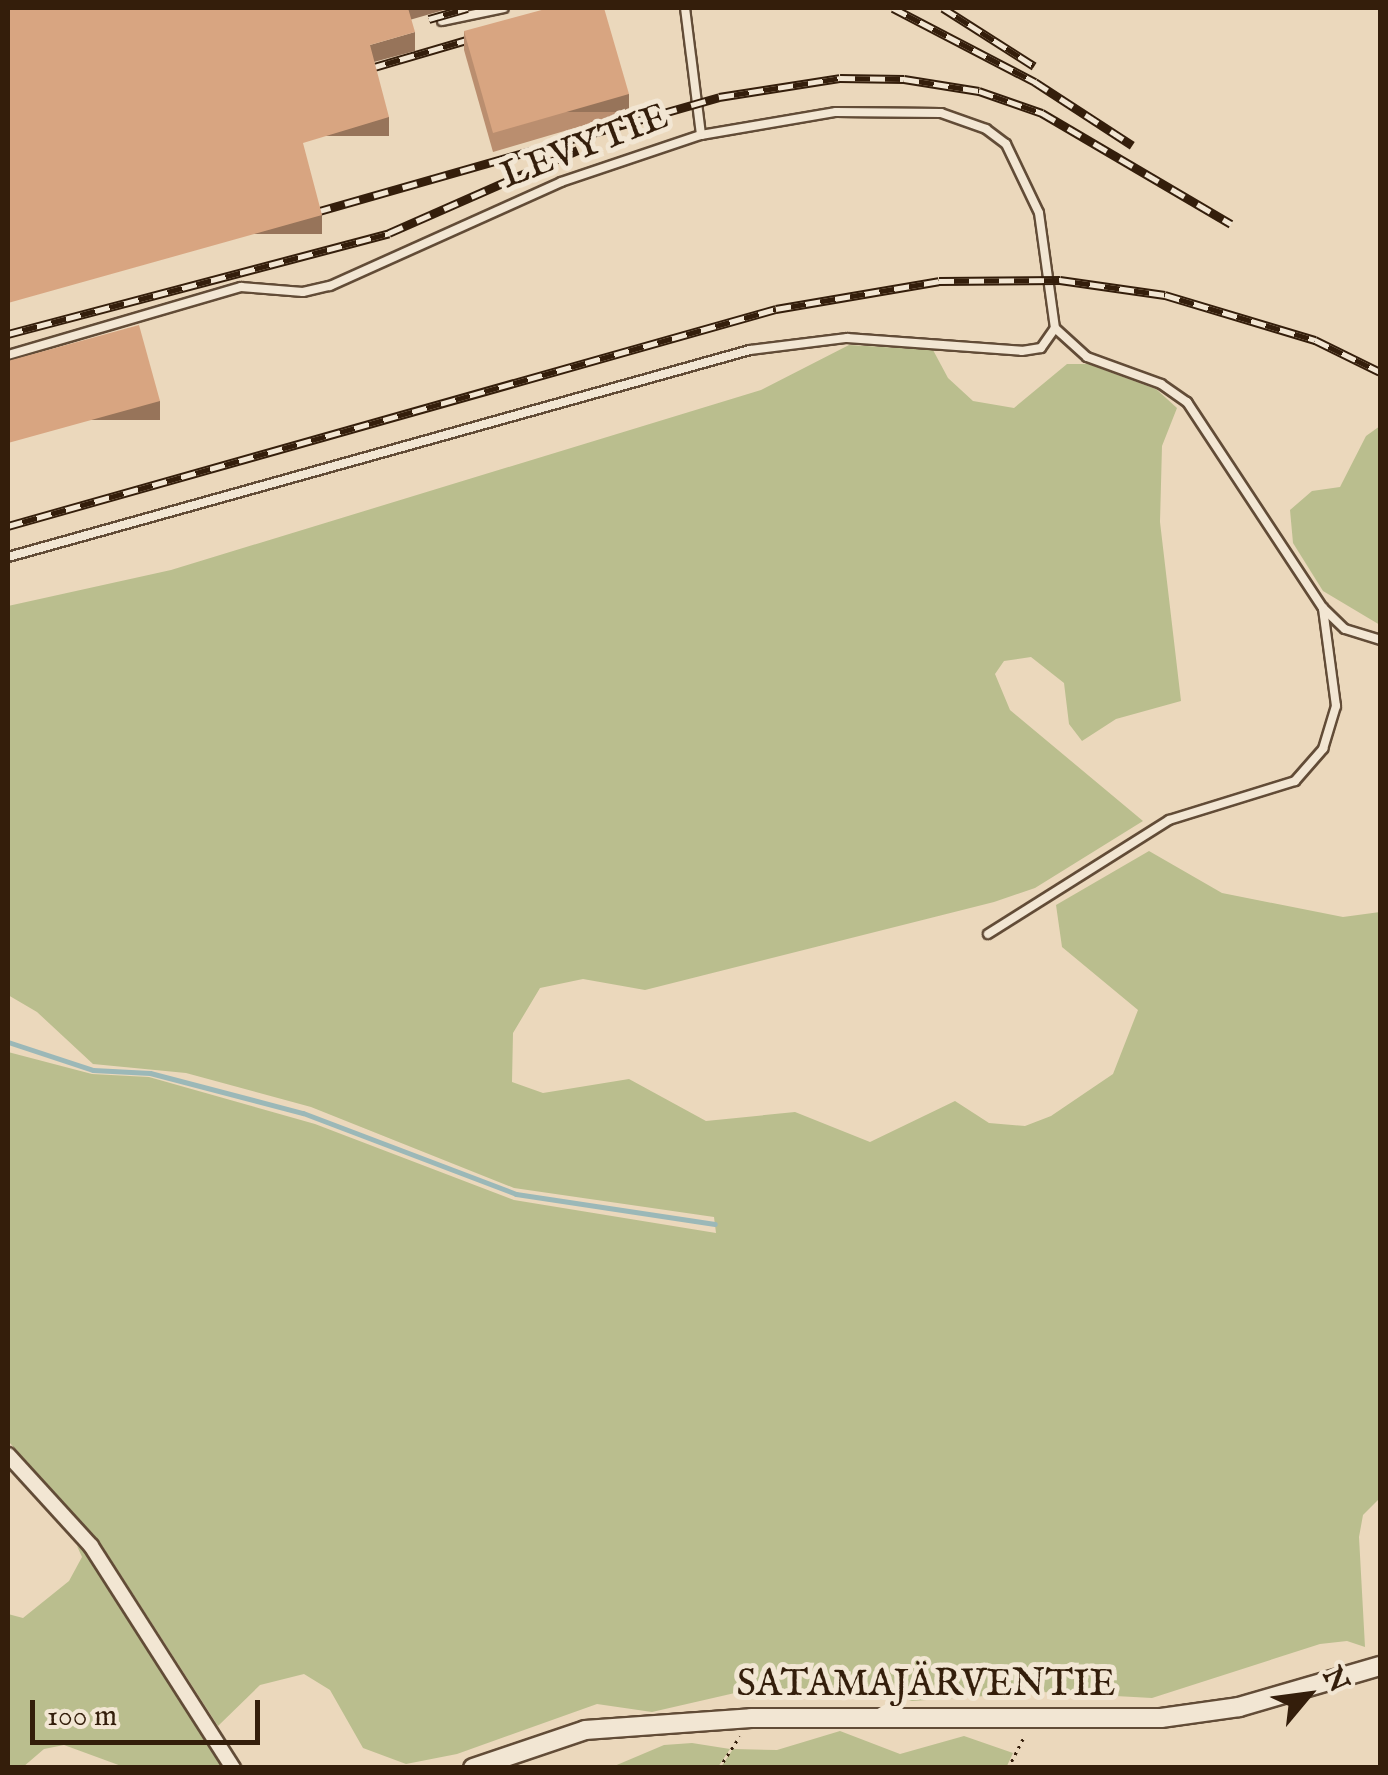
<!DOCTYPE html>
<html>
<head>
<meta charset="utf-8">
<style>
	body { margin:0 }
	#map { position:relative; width:1388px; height:1775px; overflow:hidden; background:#ebd8bc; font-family:"IM FELL English",serif }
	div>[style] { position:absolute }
	.green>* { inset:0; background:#babe8e }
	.stream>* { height:5px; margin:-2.5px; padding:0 2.5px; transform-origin:2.5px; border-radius:2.5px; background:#9bb8b8 }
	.path>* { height:2.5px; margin-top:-1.25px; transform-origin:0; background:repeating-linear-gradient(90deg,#341e0b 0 2.5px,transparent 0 7.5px) }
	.roads { filter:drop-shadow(2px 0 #624c37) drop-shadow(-2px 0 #624c37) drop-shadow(0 2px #624c37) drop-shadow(0 -2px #624c37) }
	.service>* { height:8px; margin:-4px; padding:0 4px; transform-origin:4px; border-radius:4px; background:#f2e6d3 }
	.minor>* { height:14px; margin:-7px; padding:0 7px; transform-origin:7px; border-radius:7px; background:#f2e6d3 }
	.tertiary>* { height:18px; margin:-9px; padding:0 9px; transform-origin:9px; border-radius:9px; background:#f2e6d3 }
	.rail>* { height:9px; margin-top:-4.5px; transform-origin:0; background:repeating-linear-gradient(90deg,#f2e6d3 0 15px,#341e0b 0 30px); box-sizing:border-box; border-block:2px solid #341e0b }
	.wall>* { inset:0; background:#ba8e6f }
	.shaded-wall>* { inset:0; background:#97745a; transform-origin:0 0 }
	.building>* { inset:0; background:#d8a581 }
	span { translate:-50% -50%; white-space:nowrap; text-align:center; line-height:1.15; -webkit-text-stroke:10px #f2e6d3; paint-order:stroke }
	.street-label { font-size:38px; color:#341e0b }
	.frame { position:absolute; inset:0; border:10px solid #341e0b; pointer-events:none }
	.north { position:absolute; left:1258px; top:1645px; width:100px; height:100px; -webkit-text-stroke:8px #f2e6d3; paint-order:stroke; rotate:61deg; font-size:28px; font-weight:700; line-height:40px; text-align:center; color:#341e0b }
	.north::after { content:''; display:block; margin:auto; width:35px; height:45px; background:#341e0b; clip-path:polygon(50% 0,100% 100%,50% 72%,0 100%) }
	.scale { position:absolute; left:30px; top:1700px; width:230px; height:45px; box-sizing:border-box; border:5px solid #341e0b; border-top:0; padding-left:12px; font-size:30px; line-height:35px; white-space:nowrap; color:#341e0b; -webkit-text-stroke:8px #f2e6d3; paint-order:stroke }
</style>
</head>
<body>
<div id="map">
	<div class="green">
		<div style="clip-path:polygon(849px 345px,933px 350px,948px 378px,973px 401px,1014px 408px,1067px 364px,1088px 364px,1156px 389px,1177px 408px,1162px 446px,1160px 522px,1181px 701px,1116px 719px,1082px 741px,1069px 724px,1064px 683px,1031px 657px,1004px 661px,995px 674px,1010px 710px,1143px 821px,1035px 888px,994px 902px,645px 990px,583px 979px,540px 988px,513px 1033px,512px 1082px,543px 1093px,629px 1079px,706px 1121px,795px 1112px,870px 1142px,955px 1101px,989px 1123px,1025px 1126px,1051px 1116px,1113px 1074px,1138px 1010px,1062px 947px,1056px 905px,1149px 851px,1222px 893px,1343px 917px,1380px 912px,1380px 1498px,1363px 1515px,1359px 1537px,1365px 1647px,1347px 1641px,1320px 1644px,1152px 1698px,1042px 1692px,912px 1701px,851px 1681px,800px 1700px,761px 1687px,652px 1712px,597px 1704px,457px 1754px,406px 1764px,363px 1748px,330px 1690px,304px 1674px,260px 1685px,218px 1726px,99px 1541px,8px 1441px,8px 1052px,92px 1074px,149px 1077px,315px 1124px,514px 1200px,716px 1233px,714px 1217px,514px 1188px,311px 1107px,186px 1073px,93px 1064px,37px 1012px,8px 995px,8px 606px,171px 570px,761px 390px)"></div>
		<div style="clip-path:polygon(1380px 426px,1380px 625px,1323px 591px,1293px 543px,1290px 510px,1312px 491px,1340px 487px,1366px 436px)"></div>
		<div style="clip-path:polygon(77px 1546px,85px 1552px,223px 1767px,124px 1767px,64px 1745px,44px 1749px,23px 1767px,8px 1767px,8px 1614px,23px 1618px,69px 1581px,82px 1557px)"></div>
		<div style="clip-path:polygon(840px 1731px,900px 1754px,964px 1736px,1013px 1753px,1006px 1768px,721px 1767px,733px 1749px,777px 1750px)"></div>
		<div style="clip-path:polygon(692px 1743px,730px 1749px,718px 1767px,612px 1767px,664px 1745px)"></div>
	</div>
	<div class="stream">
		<div style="left:8px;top:1042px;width:89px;rotate:18.2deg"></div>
		<div style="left:93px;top:1070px;width:57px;rotate:3deg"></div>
		<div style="left:150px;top:1073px;width:158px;rotate:14.7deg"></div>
		<div style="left:303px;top:1113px;width:228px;rotate:20.8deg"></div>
		<div style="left:516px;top:1194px;width:201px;rotate:8.6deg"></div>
	</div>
	<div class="path">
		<div style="left:719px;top:1768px;width:38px;rotate:-57deg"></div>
		<div style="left:1008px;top:1768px;width:36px;rotate:-63deg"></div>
	</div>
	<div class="roads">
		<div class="service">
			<div style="left:685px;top:8px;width:128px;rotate:82.8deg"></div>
			<div style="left:442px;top:21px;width:63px;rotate:-11.8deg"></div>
			<div style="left:1055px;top:328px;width:43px;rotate:42.2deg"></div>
			<div style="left:1087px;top:357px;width:79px;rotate:20deg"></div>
			<div style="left:1161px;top:384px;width:32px;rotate:35deg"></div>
			<div style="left:1187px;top:402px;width:247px;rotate:56.6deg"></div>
			<div style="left:1323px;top:608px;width:30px;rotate:44deg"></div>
			<div style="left:1345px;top:629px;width:37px;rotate:17deg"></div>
			<div style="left:8px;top:355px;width:243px;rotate:-16.3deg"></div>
			<div style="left:241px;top:287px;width:62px;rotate:4.6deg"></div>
			<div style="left:303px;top:292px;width:28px;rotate:-13deg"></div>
			<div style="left:330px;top:286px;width:253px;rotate:-24.2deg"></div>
			<div style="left:561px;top:182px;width:148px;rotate:-18.6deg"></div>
			<div style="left:701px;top:135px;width:137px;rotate:-9.7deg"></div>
			<div style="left:836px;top:112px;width:105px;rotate:0.5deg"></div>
			<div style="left:941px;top:113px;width:48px;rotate:19.6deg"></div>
			<div style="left:986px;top:129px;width:25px;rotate:37deg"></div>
			<div style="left:1006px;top:144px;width:76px;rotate:64.4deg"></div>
			<div style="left:1039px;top:213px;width:116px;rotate:82.1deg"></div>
			<div style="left:8px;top:557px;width:770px;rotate:-15.59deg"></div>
			<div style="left:750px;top:350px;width:98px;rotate:-7.1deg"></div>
			<div style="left:847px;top:338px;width:175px;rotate:4.2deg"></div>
			<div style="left:1022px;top:351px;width:19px;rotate:-9deg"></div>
			<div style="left:1041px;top:348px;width:24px;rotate:-55deg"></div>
			<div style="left:988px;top:934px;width:214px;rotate:-32.2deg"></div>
			<div style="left:1169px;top:820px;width:132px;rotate:-17.2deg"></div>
			<div style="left:1295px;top:781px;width:43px;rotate:-48.8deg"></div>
			<div style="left:1323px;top:749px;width:45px;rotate:-73.2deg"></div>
			<div style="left:1336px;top:706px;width:99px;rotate:-97.6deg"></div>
		</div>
		<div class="minor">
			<div style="left:8px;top:1455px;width:123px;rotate:47.6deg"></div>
			<div style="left:91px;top:1546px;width:264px;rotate:57.4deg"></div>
		</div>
		<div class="tertiary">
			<div style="left:473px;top:1768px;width:118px;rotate:-18.7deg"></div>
			<div style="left:585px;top:1730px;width:166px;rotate:-4.1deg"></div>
			<div style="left:751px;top:1718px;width:410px"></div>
			<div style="left:1161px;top:1718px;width:79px;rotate:-8deg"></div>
			<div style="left:1239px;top:1707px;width:147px;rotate:-16.2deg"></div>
		</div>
	</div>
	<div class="rail">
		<div style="left:893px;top:8px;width:160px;rotate:27.5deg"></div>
		<div style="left:1035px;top:82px;width:116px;rotate:33deg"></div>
		<div style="left:943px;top:8px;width:108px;rotate:32.5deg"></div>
		<div style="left:429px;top:19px;width:40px;rotate:-16deg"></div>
		<div style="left:371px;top:68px;width:125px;rotate:-16.3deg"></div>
		<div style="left:316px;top:212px;width:419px;rotate:-15.9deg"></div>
		<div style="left:719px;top:97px;width:122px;rotate:-8.9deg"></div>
		<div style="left:840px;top:78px;width:64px;rotate:0.9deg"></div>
		<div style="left:904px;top:79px;width:76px;rotate:9.1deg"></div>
		<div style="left:979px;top:91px;width:67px;rotate:19.2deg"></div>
		<div style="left:1042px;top:113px;width:219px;rotate:30.4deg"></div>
		<div style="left:8px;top:334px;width:394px;rotate:-14.8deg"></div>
		<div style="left:389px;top:233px;width:206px;rotate:-23.7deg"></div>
		<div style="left:8px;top:526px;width:798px;rotate:-15.78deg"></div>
		<div style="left:776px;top:309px;width:165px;rotate:-9.7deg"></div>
		<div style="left:939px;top:281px;width:121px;rotate:-0.5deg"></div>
		<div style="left:1060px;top:280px;width:106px;rotate:8.1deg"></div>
		<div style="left:1165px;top:295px;width:157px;rotate:16.7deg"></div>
		<div style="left:1315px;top:340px;width:72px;rotate:26.2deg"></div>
	</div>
	<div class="wall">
		<div style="clip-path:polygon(464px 31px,629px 112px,493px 152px,464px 50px)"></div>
	</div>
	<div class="shaded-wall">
		<div style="clip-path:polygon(406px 8px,451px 8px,406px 21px)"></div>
		<div style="clip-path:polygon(415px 32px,415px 51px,370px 63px,370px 45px)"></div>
		<div style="left:629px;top:94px;width:18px;height:141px;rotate:90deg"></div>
		<div style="left:389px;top:117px;width:19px;height:90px;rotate:90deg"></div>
		<div style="left:322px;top:215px;width:19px;height:326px;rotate:90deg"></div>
		<div style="left:160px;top:401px;width:19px;height:158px;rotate:90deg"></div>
	</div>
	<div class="building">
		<div style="clip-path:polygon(8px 8px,408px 8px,415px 32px,370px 45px,389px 117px,303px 143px,322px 215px,8px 303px)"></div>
		<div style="clip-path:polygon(549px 8px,604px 8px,629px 94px,493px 133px,464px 31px)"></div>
		<div style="clip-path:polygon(139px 325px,160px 401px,8px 443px,8px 361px)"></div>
	</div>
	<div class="street-label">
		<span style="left:585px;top:148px;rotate:-21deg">LEVYTIE</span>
		<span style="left:926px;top:1686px">SATAMAJÄRVENTIE</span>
	</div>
	<div class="frame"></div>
	<div class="north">N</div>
	<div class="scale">100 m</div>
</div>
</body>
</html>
